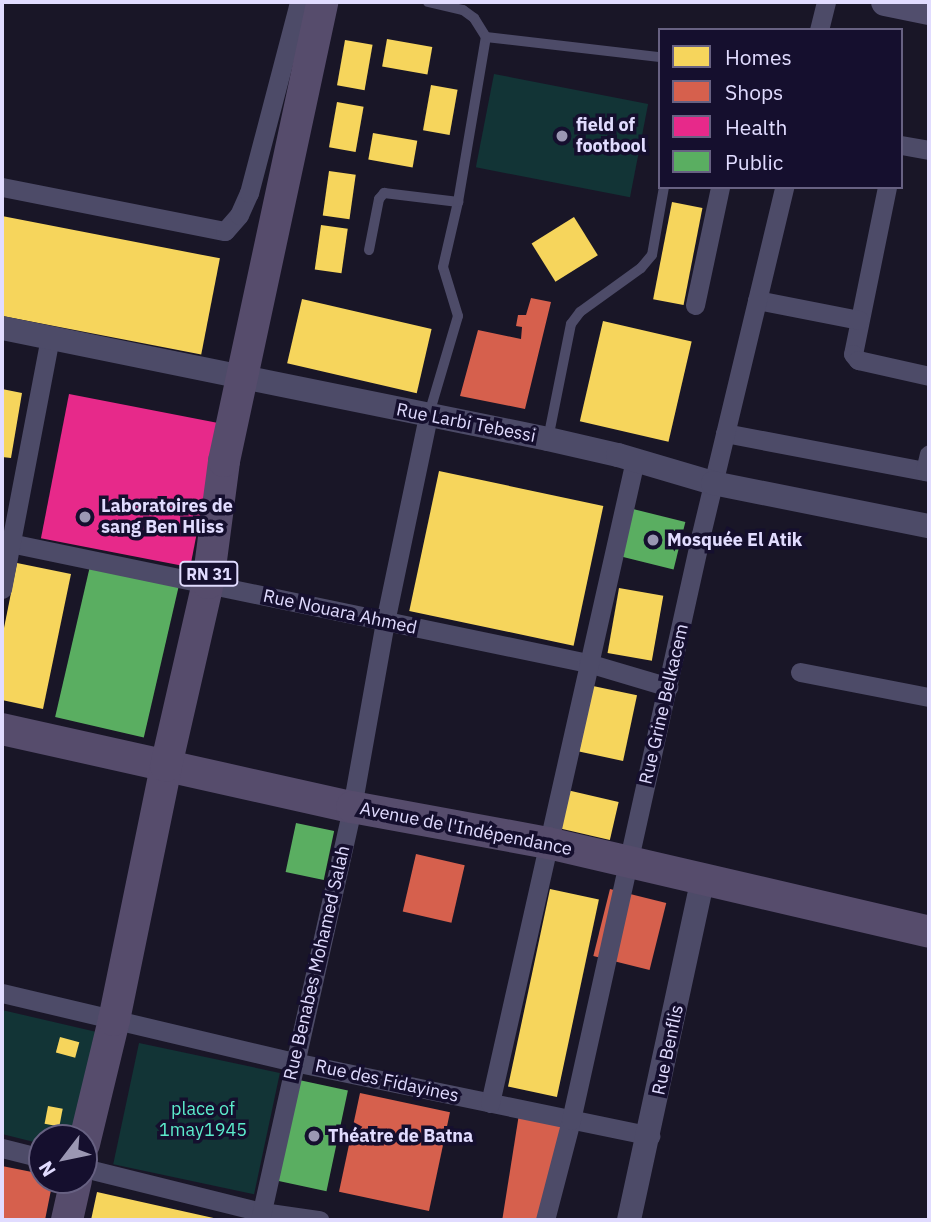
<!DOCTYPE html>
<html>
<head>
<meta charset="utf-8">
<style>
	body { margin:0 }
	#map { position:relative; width:931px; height:1222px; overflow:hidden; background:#191627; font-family:"IBM Plex Sans",sans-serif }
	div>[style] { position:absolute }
	.green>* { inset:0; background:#123436; transform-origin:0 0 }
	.homes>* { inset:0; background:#f6d55c; transform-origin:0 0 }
	.shops>* { inset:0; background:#d6604d; transform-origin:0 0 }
	.health>* { inset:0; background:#e7298a; transform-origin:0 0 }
	.public>* { inset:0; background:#5aae61; transform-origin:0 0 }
	.service>* { height:10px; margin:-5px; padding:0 5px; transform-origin:5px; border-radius:5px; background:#4d4b68 }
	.minor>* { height:19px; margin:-9.5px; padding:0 9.5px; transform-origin:9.5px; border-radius:9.5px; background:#4d4b68 }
	.tertiary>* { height:24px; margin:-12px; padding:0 12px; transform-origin:12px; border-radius:12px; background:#4d4b68 }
	.secondary>* { height:28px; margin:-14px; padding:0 14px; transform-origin:14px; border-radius:14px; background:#514e6d }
	.primary>* { height:32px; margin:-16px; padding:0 16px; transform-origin:16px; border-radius:16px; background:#564c6c }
	.dots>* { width:19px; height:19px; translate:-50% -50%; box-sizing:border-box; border:4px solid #150f2e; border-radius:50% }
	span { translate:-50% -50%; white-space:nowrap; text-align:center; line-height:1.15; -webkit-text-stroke:7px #150f2e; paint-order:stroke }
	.shield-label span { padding:2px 5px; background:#150f2e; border:2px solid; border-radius:5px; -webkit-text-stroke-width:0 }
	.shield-label { font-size:16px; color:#e1dcff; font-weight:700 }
	.poi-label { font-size:18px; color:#e1dcff; font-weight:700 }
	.left { translate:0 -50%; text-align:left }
	.street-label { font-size:18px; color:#e1dcff }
	.park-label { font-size:18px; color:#5ceccc }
	.frame { position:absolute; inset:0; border:4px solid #e1dcff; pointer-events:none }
	.legend { position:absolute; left:658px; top:28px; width:245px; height:161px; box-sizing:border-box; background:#150f2e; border:2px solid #676182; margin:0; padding:9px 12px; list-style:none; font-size:21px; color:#e1dcff }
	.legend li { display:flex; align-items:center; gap:14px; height:35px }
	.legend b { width:35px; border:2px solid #676182 }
	.north { position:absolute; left:28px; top:1124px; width:70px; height:70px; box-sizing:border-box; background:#150f2e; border:2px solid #676182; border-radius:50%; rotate:238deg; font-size:19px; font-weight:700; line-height:28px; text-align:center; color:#e1dcff }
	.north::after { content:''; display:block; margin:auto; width:24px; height:32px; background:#9b97b3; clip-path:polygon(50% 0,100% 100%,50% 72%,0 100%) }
</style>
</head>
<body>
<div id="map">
	<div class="green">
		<div style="left:494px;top:74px;width:157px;height:95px;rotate:11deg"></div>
		<div style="clip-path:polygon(2px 1010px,101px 1033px,77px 1138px,42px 1138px,42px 1144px,2px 1134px)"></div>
		<div style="left:139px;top:1043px;width:144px;height:124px;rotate:12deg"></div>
	</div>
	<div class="homes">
		<div style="left:387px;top:39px;width:46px;height:28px;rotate:10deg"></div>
		<div style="left:345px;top:40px;width:28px;height:46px;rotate:10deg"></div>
		<div style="left:431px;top:85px;width:27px;height:46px;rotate:10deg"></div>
		<div style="left:337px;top:102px;width:27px;height:46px;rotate:10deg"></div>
		<div style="left:373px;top:133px;width:45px;height:27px;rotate:10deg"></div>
		<div style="left:329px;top:171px;width:27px;height:45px;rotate:8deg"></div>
		<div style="left:672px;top:202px;width:31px;height:99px;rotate:11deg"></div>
		<div style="left:2px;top:216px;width:222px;height:98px;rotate:11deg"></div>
		<div style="left:574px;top:217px;width:45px;height:50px;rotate:58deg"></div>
		<div style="left:321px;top:225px;width:27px;height:45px;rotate:8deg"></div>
		<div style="left:302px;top:299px;width:133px;height:66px;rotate:13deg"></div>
		<div style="left:603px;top:321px;width:91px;height:103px;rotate:13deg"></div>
		<div style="clip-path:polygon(2px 389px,22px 393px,11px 458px,2px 457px)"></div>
		<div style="left:439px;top:471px;width:168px;height:143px;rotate:12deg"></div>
		<div style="clip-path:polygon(17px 563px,71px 574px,43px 709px,2px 700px,2px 638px)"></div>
		<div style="left:619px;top:588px;width:45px;height:66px;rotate:10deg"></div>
		<div style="left:593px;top:686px;width:45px;height:67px;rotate:12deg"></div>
		<div style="left:567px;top:790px;width:53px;height:39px;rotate:13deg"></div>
		<div style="left:550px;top:889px;width:50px;height:202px;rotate:12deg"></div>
		<div style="left:60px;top:1037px;width:20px;height:16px;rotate:15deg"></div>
		<div style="left:48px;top:1106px;width:15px;height:18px;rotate:11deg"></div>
		<div style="clip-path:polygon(97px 1192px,218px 1219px,218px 1220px,91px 1220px)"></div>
	</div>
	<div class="shops">
		<div style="clip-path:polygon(531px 298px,551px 302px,525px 409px,460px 396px,478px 330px,521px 339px,522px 327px,516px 326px,518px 315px,526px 315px)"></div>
		<div style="left:416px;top:854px;width:50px;height:59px;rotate:13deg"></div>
		<div style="left:610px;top:889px;width:58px;height:69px;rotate:14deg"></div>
		<div style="left:360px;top:1093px;width:92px;height:101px;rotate:12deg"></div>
		<div style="left:519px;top:1114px;width:43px;height:108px;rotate:9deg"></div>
		<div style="clip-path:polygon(2px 1166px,42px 1174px,42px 1180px,53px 1180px,45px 1220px,2px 1220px)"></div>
	</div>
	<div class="health">
		<div style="left:69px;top:394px;width:152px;height:147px;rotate:11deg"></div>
	</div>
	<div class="public">
		<div style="left:633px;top:509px;width:54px;height:49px;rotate:14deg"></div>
		<div style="left:90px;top:566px;width:91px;height:155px;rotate:13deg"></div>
		<div style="left:296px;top:823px;width:39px;height:50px;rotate:12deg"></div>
		<div style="left:299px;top:1080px;width:50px;height:103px;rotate:12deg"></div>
	</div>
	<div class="service">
		<div style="left:428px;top:2px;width:36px;rotate:13deg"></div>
		<div style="left:463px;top:10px;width:14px;rotate:36deg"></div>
		<div style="left:474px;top:18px;width:22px;rotate:58deg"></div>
		<div style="left:369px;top:250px;width:52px;rotate:-78.9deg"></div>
		<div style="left:379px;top:199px;width:8px;rotate:-50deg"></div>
		<div style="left:384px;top:193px;width:75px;rotate:6.9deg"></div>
		<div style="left:429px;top:414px;width:102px;rotate:-73.5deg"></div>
		<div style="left:458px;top:316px;width:51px;rotate:-107deg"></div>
		<div style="left:443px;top:267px;width:67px;rotate:-77deg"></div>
		<div style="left:458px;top:202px;width:167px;rotate:-80.4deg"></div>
		<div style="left:486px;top:37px;width:175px;rotate:6.6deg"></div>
		<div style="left:548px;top:439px;width:117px;rotate:-78.7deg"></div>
		<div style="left:571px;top:324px;width:15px;rotate:-53deg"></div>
		<div style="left:580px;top:312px;width:75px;rotate:-35.8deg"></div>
		<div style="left:641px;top:268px;width:17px;rotate:-50deg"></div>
		<div style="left:652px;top:255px;width:69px;rotate:-80deg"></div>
	</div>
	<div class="minor">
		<div style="left:819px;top:30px;width:29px;rotate:-76deg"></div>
		<div style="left:901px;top:145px;width:28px;rotate:10deg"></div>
		<div style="left:2px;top:187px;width:227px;rotate:11.2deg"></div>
		<div style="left:225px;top:231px;width:21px;rotate:-49deg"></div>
		<div style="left:239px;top:215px;width:24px;rotate:-66deg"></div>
		<div style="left:249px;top:193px;width:197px;rotate:-75.3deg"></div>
		<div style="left:887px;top:187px;width:170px;rotate:101.5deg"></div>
		<div style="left:853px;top:354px;width:8px;rotate:50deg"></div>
		<div style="left:858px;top:360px;width:73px;rotate:12.7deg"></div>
		<div style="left:757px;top:300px;width:104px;rotate:11.1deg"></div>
		<div style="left:695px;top:305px;width:121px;rotate:-78deg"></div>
		<div style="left:725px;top:433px;width:208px;rotate:10.8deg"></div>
		<div style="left:925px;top:471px;width:17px;rotate:-77deg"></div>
		<div style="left:10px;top:543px;width:590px;rotate:11.73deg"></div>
		<div style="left:588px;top:663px;width:84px;rotate:16.5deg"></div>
		<div style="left:2px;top:589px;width:256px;rotate:-79.2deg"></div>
		<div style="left:800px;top:672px;width:131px;rotate:11deg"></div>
		<div style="left:2px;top:993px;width:300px;rotate:13.3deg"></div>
		<div style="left:294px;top:1062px;width:364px;rotate:11.7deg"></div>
		<div style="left:490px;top:1103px;width:659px;rotate:-77.29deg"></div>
		<div style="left:2px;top:1148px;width:41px;rotate:14deg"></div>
		<div style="left:84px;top:1168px;width:183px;rotate:13.9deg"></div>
		<div style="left:262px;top:1212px;width:58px;rotate:8deg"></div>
		<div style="left:260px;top:1220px;width:423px;rotate:-77.4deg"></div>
		<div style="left:352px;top:807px;width:188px;rotate:-79.9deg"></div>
		<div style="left:385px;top:622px;width:209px;rotate:-78.2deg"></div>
		<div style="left:545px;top:1220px;width:103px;rotate:-75.4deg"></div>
		<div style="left:571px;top:1120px;width:600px;rotate:-77.49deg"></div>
		<div style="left:701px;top:534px;width:357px;rotate:-76.5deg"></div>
	</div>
	<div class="tertiary">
		<div style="left:2px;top:328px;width:557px;rotate:11.49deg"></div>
		<div style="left:548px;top:439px;width:72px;rotate:12.9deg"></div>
		<div style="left:618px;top:455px;width:99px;rotate:16.4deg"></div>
		<div style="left:713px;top:483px;width:220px;rotate:11.3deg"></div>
		<div style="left:629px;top:1220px;width:349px;rotate:-77.8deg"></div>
	</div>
	<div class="secondary">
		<div style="left:885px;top:2px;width:45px;rotate:11.6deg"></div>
	</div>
	<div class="primary">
		<div style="left:2px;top:729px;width:359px;rotate:12.6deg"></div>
		<div style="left:352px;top:807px;width:199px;rotate:10.4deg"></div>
		<div style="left:548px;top:843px;width:391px;rotate:13.1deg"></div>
		<div style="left:84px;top:1144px;width:128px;rotate:-76.4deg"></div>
		<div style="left:114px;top:1020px;width:259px;rotate:-78.4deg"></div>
		<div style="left:166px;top:766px;width:188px;rotate:-77.1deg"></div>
		<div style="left:208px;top:583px;width:123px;rotate:-82.5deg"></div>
		<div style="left:224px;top:461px;width:469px;rotate:-77.9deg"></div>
		<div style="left:67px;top:1220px;width:41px;rotate:-77.3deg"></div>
	</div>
	<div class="dots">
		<div style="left:562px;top:136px;background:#9b97b3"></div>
		<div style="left:85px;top:517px;background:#9b97b3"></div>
		<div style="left:653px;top:540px;background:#9b97b3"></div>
		<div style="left:314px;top:1136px;background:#9b97b3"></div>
	</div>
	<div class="shield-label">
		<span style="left:209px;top:574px">RN 31</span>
	</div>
	<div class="poi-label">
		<span class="left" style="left:576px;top:136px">field of<br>footbool</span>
		<span class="left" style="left:101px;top:517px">Laboratoires de<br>sang Ben Hliss</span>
		<span class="left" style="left:667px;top:540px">Mosquée El Atik</span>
		<span class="left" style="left:328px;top:1136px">Théatre de Batna</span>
	</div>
	<div class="street-label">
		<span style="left:466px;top:423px;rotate:11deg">Rue Larbi Tebessi</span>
		<span style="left:340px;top:612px;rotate:12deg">Rue Nouara Ahmed</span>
		<span style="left:664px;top:704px;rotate:-77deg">Rue Grine Belkacem</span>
		<span style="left:466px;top:829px;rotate:11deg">Avenue de l'Indépendance</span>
		<span style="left:317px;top:963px;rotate:-77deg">Rue Benabes Mohamed Salah</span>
		<span style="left:668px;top:1050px;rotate:-78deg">Rue Benflis</span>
		<span style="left:387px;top:1081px;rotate:12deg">Rue des Fidayines</span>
	</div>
	<div class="park-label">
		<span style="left:203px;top:1120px">place of<br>1may1945</span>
	</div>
	<div class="frame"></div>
	<ul class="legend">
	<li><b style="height:19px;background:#f6d55c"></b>Homes</li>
	<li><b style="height:19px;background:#d6604d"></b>Shops</li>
	<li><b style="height:19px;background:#e7298a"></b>Health</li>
	<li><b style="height:19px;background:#5aae61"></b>Public</li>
	</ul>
	<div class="north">N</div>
</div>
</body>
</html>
